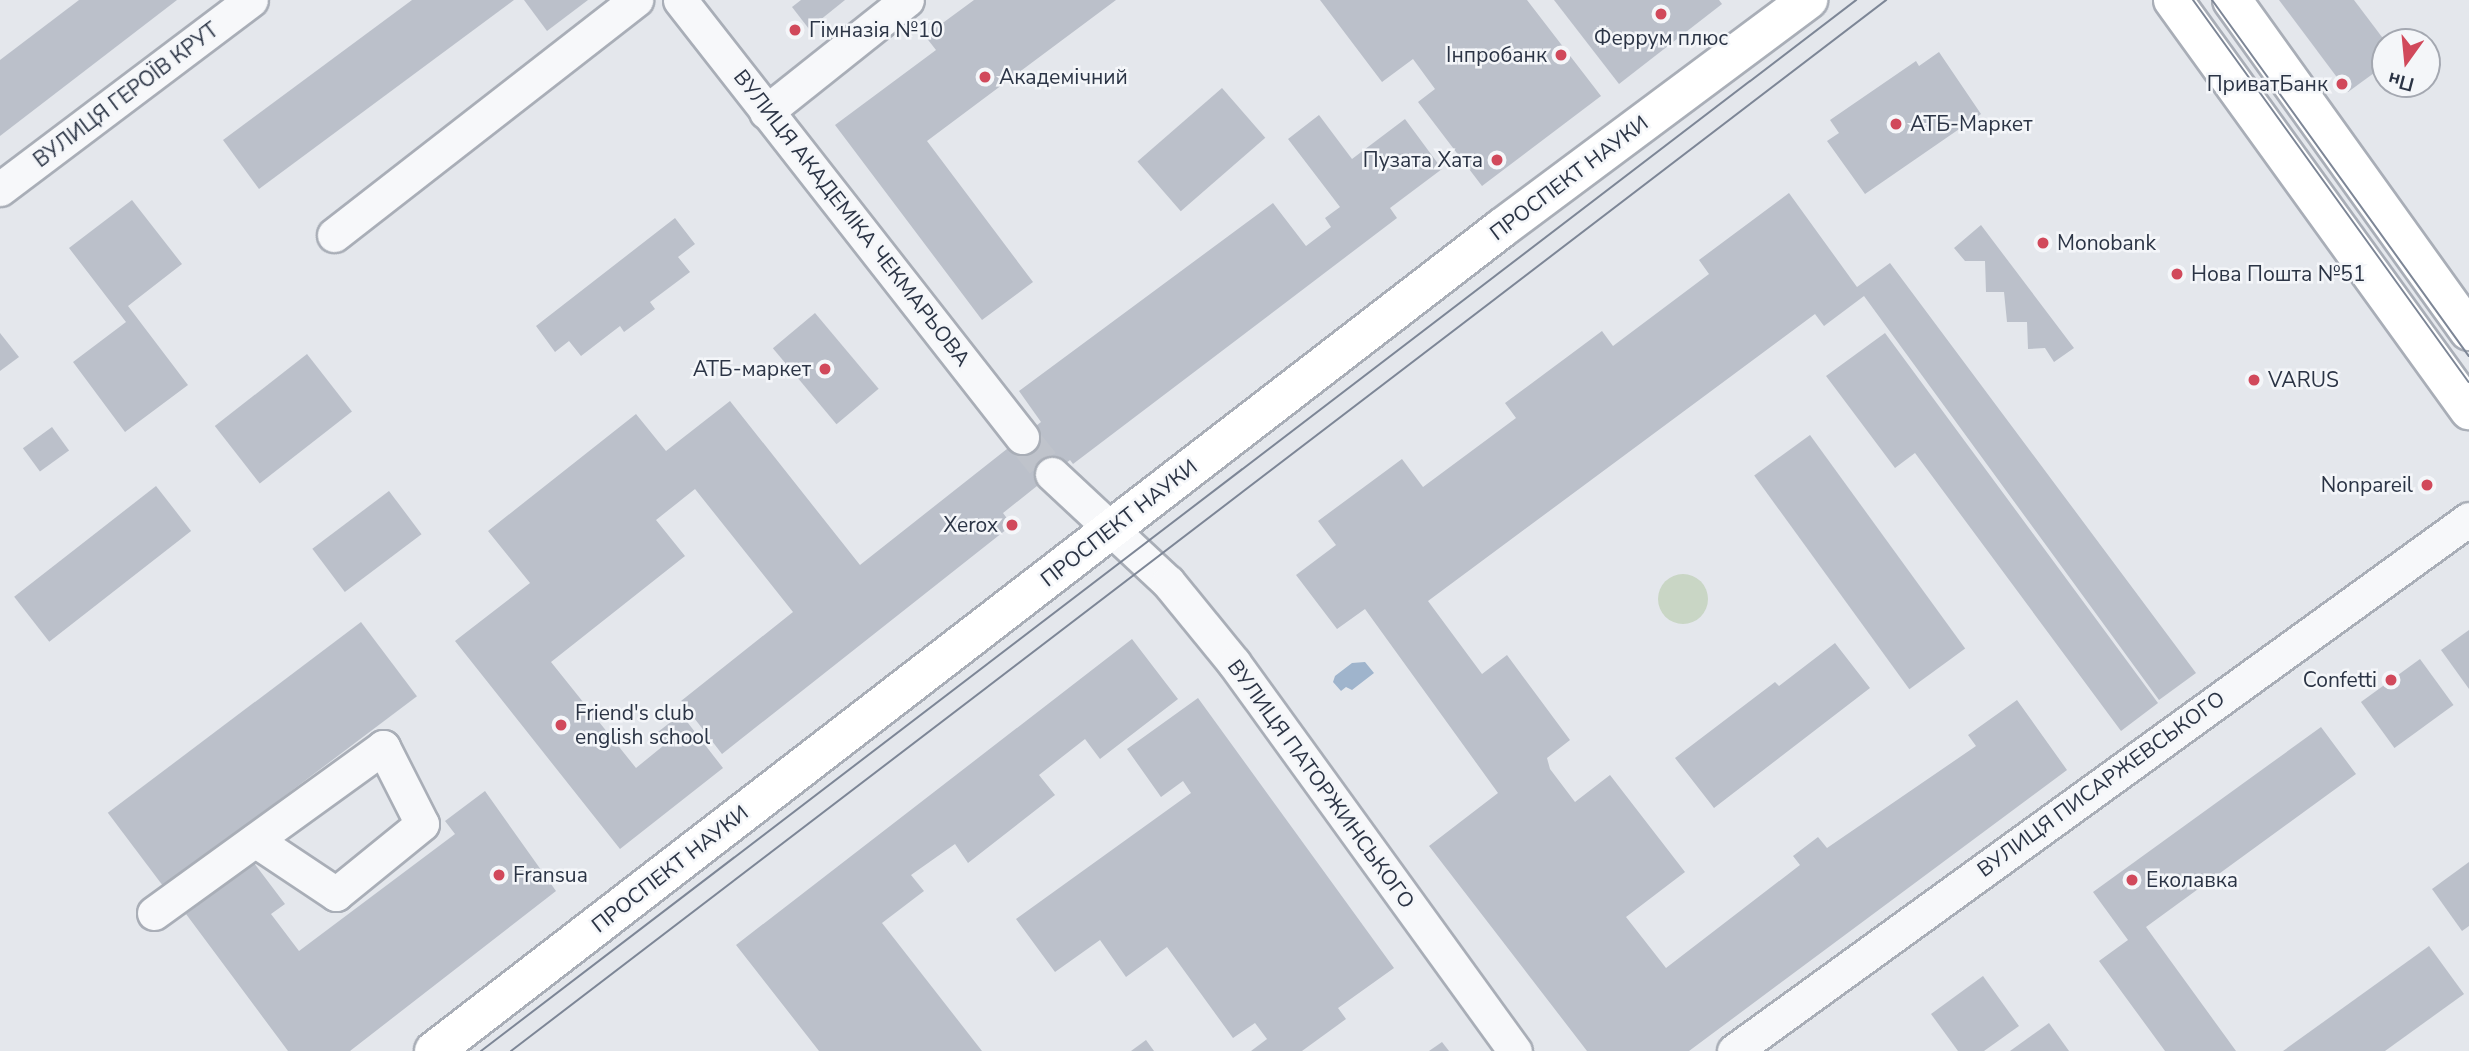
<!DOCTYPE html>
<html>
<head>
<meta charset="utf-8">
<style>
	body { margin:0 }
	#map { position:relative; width:2469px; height:1051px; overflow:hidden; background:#e4e7ec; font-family:"Nunito Sans",sans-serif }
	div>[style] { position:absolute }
	.green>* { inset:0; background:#c9d6c5 }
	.round { border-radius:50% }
	.water>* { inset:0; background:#9fb4cc }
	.building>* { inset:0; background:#bbc0ca; transform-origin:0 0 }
	.minor-tunnel>* { height:33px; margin-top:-16.5px; transform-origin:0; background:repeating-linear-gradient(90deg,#bfc3cb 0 33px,transparent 0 50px) }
	.roads { filter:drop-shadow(2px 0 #a9aeb7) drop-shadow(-2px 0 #a9aeb7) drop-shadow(0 2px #a9aeb7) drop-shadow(0 -2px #a9aeb7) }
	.minor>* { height:33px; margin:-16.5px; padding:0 16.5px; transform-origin:16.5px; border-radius:16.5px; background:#f7f8fa }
	.major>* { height:38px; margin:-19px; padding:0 19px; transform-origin:19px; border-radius:19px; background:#fff }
	.tram>* { height:2px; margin:-1px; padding:0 1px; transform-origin:1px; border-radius:1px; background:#7d8696 }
	.dots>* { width:19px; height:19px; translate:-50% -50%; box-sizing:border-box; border:4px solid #f4f6f9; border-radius:50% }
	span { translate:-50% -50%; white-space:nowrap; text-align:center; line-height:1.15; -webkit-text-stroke:5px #f4f6f9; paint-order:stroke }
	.poi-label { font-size:21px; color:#2b3445 }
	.left { translate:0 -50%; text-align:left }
	.right { translate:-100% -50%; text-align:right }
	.street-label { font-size:21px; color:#2b3445 }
	.north { position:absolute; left:2371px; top:28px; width:70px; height:70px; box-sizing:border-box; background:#f4f6f9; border:2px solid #a4a8b1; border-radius:50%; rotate:195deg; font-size:19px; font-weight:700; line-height:28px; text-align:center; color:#2b3445 }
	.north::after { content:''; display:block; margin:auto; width:24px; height:32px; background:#d1495b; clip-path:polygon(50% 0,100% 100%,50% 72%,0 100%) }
</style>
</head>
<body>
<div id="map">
	<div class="green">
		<div class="round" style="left:1658px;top:574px;width:50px;height:50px"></div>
	</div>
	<div class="water">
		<div style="clip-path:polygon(1365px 662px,1374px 673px,1352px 690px,1346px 687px,1341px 691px,1333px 682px,1335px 676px,1352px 663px)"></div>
	</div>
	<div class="building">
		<div style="clip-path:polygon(79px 0,177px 0,0 136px,0 60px)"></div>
		<div style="clip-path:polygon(412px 0,514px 0,259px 189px,223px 140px)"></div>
		<div style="clip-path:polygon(524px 0,588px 0,547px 31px)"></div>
		<div style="clip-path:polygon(801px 0,845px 0,809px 29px,792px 7px)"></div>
		<div style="clip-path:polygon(974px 0,1116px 0,927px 141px,1033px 282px,982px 320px,835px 125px,936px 50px,925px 36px)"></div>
		<div style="clip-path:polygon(1320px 0,1527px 0,1601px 96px,1482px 186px,1418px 102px,1435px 89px,1413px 59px,1382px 82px)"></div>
		<div style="clip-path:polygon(1554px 0,1719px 0,1722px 4px,1619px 84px)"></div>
		<div style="clip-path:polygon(2279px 0,2354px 0,2385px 41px,2385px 65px,2348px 92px)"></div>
		<div style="clip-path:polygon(1939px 52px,1981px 114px,1865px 194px,1827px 141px,1839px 133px,1830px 120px,1916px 61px,1919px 66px)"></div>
		<div style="left:1222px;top:88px;width:66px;height:112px;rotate:49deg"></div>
		<div style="clip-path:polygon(1319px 115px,1352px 159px,1405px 119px,1442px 169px,1390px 208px,1397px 218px,1073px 464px,1070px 460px,1052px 474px,1003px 513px,1012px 525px,722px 754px,681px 701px,793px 612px,695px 489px,656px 520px,685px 556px,551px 662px,636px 768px,663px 746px,654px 735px,681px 714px,723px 768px,620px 849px,455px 641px,530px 583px,488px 531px,636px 414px,666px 451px,730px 401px,860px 565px,1041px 422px,1019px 391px,1273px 203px,1306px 246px,1331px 227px,1325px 218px,1340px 207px,1288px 139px)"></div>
		<div style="clip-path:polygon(1789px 193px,1857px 287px,1890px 263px,2196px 673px,2159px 700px,1864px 296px,1824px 326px,1815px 314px,1428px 601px,1482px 674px,1507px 655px,1570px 740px,1547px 758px,1550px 769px,1575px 802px,1610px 775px,1685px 872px,1626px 917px,1666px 968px,1800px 865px,1793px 856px,1818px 837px,1827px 848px,1976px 746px,1968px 735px,2017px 700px,2067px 770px,1689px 1051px,1587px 1051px,1429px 846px,1498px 793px,1365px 609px,1337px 629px,1296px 575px,1336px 545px,1318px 521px,1402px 459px,1423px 487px,1516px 418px,1505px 403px,1602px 331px,1613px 346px,1709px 274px,1699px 260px)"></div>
		<div style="clip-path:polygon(132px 200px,182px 264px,128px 306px,188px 385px,125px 432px,73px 362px,126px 322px,69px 248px)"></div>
		<div style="clip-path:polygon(675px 218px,695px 244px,678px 257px,690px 272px,650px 302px,655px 309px,624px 332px,620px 326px,581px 356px,569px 341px,555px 352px,536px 326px)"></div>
		<div style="clip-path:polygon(1981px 225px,2074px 348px,2054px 362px,2045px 348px,2028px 349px,2027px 322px,2007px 322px,2004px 292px,1986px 292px,1985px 261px,1965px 261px,1954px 248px)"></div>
		<div style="left:815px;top:313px;width:99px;height:55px;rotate:50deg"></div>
		<div style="clip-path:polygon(0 333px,19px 357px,0 371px)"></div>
		<div style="clip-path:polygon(1885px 333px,2158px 703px,2121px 731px,1915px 453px,1895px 468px,1826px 376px)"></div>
		<div style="left:307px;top:354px;width:73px;height:117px;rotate:52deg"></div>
		<div style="left:52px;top:427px;width:29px;height:36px;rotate:54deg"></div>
		<div style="left:1810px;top:435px;width:264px;height:69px;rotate:54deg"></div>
		<div style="left:156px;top:486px;width:57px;height:180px;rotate:52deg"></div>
		<div style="left:389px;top:491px;width:54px;height:96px;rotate:53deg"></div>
		<div style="left:361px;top:622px;width:93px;height:317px;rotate:53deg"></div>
		<div style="clip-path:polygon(2469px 630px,2469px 689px,2441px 650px)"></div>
		<div style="clip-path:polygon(1132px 639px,1178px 699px,1100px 759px,1085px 739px,1039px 775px,1055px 795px,968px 863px,955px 844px,911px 875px,924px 891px,882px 923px,982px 1051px,819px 1051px,736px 945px)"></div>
		<div style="clip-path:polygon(1835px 643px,1870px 688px,1714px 808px,1675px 758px,1775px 682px,1779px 686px)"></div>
		<div style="left:2420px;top:659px;width:57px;height:73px;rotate:54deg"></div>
		<div style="clip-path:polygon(1198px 698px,1394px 968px,1338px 1008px,1346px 1019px,1302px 1051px,1251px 1051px,1267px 1039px,1255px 1023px,1233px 1038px,1167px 947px,1126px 977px,1100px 940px,1055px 972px,1016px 919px,1191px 793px,1183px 781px,1161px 797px,1127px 749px)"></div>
		<div style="clip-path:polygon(2321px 727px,2356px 774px,2146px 927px,2236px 1051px,2165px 1051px,2099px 961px,2128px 940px,2093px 892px)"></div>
		<div style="clip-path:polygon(485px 791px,556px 891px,350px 1051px,288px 1051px,186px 914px,254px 863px,285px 904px,271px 914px,299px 951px,455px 834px,445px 821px)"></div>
		<div style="clip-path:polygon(2469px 862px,2469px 926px,2462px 931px,2432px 889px)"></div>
		<div style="clip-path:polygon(2429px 946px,2464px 994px,2385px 1051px,2283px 1051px)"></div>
		<div style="clip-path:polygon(1983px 976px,2019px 1026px,1984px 1051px,1958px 1051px,1931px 1014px)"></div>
		<div style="clip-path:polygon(2049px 1023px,2069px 1051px,2010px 1051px)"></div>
		<div style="clip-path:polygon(1146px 1040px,1154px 1051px,1131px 1051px)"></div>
		<div style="clip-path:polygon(1442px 1042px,1449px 1051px,1429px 1051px)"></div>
	</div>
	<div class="minor-tunnel">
		<div style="left:1022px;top:437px;width:48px;rotate:51deg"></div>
	</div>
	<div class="roads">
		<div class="minor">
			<div style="left:680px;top:0;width:555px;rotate:51.95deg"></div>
			<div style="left:766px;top:112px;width:180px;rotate:-38.5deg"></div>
			<div style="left:0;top:189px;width:314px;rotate:-37deg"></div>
			<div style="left:334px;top:235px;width:383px;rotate:-37.9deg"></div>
			<div style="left:1052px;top:474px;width:158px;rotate:43deg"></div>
			<div style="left:1168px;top:582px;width:104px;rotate:50.8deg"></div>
			<div style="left:1234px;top:663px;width:479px;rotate:54.1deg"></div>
			<div style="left:154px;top:913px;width:283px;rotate:-35.9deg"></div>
			<div style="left:383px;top:747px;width:86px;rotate:63.1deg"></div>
			<div style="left:422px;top:824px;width:111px;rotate:140.9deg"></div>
			<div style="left:336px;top:894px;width:97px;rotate:-146.3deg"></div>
			<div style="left:1734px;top:1051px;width:907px;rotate:-35.9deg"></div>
		</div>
		<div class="major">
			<div style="left:2173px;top:0;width:506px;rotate:54.17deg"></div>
			<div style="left:2232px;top:0;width:407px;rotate:54.4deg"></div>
			<div style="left:434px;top:1051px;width:1348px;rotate:-37.62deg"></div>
			<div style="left:1502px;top:228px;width:382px;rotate:-36.7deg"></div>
		</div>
	</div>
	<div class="tram">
		<div style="left:2193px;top:0;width:471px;rotate:54.2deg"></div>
		<div style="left:2212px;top:0;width:439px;rotate:54.2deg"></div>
		<div style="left:481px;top:1051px;width:1731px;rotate:-37.39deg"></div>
		<div style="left:511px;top:1051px;width:1731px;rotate:-37.39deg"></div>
	</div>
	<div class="dots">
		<div style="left:1661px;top:14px;background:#d1495b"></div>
		<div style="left:795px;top:30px;background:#d1495b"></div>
		<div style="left:1561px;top:55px;background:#d1495b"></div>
		<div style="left:985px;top:77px;background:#d1495b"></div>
		<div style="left:2342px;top:84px;background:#d1495b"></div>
		<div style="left:1896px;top:124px;background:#d1495b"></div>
		<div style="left:1497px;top:160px;background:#d1495b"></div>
		<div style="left:2043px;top:243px;background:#d1495b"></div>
		<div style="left:2177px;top:274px;background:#d1495b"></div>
		<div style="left:825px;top:369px;background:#d1495b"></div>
		<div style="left:2254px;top:380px;background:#d1495b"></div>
		<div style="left:2427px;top:485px;background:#d1495b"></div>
		<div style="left:1012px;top:525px;background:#d1495b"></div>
		<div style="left:2391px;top:680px;background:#d1495b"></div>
		<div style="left:561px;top:725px;background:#d1495b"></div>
		<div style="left:499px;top:875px;background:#d1495b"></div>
		<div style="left:2132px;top:880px;background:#d1495b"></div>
	</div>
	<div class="poi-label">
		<span class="left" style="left:809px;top:30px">Гімназія №10</span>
		<span style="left:1661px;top:38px">Феррум плюс</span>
		<span class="right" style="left:1547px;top:55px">Інпробанк</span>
		<span class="left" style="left:999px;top:77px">Академічний</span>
		<span class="right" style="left:2328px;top:84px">ПриватБанк</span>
		<span class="left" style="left:1910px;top:124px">АТБ-Маркет</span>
		<span class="right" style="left:1483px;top:160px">Пузата Хата</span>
		<span class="left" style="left:2057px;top:243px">Monobank</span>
		<span class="left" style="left:2191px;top:274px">Нова Пошта №51</span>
		<span class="right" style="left:811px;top:369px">АТБ-маркет</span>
		<span class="left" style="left:2268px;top:380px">VARUS</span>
		<span class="right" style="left:2413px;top:485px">Nonpareil</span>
		<span class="right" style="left:998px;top:525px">Xerox</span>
		<span class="right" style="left:2377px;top:680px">Confetti</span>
		<span class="left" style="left:575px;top:725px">Friend's club<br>english school</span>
		<span class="left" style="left:513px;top:875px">Fransua</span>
		<span class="left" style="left:2146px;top:880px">Еколавка</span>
	</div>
	<div class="street-label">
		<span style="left:126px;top:95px;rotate:-37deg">ВУЛИЦЯ ГЕРОЇВ КРУТ</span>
		<span style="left:1569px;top:178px;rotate:-37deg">ПРОСПЕКТ НАУКИ</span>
		<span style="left:852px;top:218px;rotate:52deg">ВУЛИЦЯ АКАДЕМІКА ЧЕКМАРЬОВА</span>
		<span style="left:1119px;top:523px;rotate:-38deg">ПРОСПЕКТ НАУКИ</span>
		<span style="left:1321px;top:784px;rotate:54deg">ВУЛИЦЯ ПАТОРЖИНСЬКОГО</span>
		<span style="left:2101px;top:784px;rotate:-36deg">ВУЛИЦЯ ПИСАРЖЕВСЬКОГО</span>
		<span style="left:670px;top:869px;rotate:-38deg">ПРОСПЕКТ НАУКИ</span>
	</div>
	<div class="north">Пн</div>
</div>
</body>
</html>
